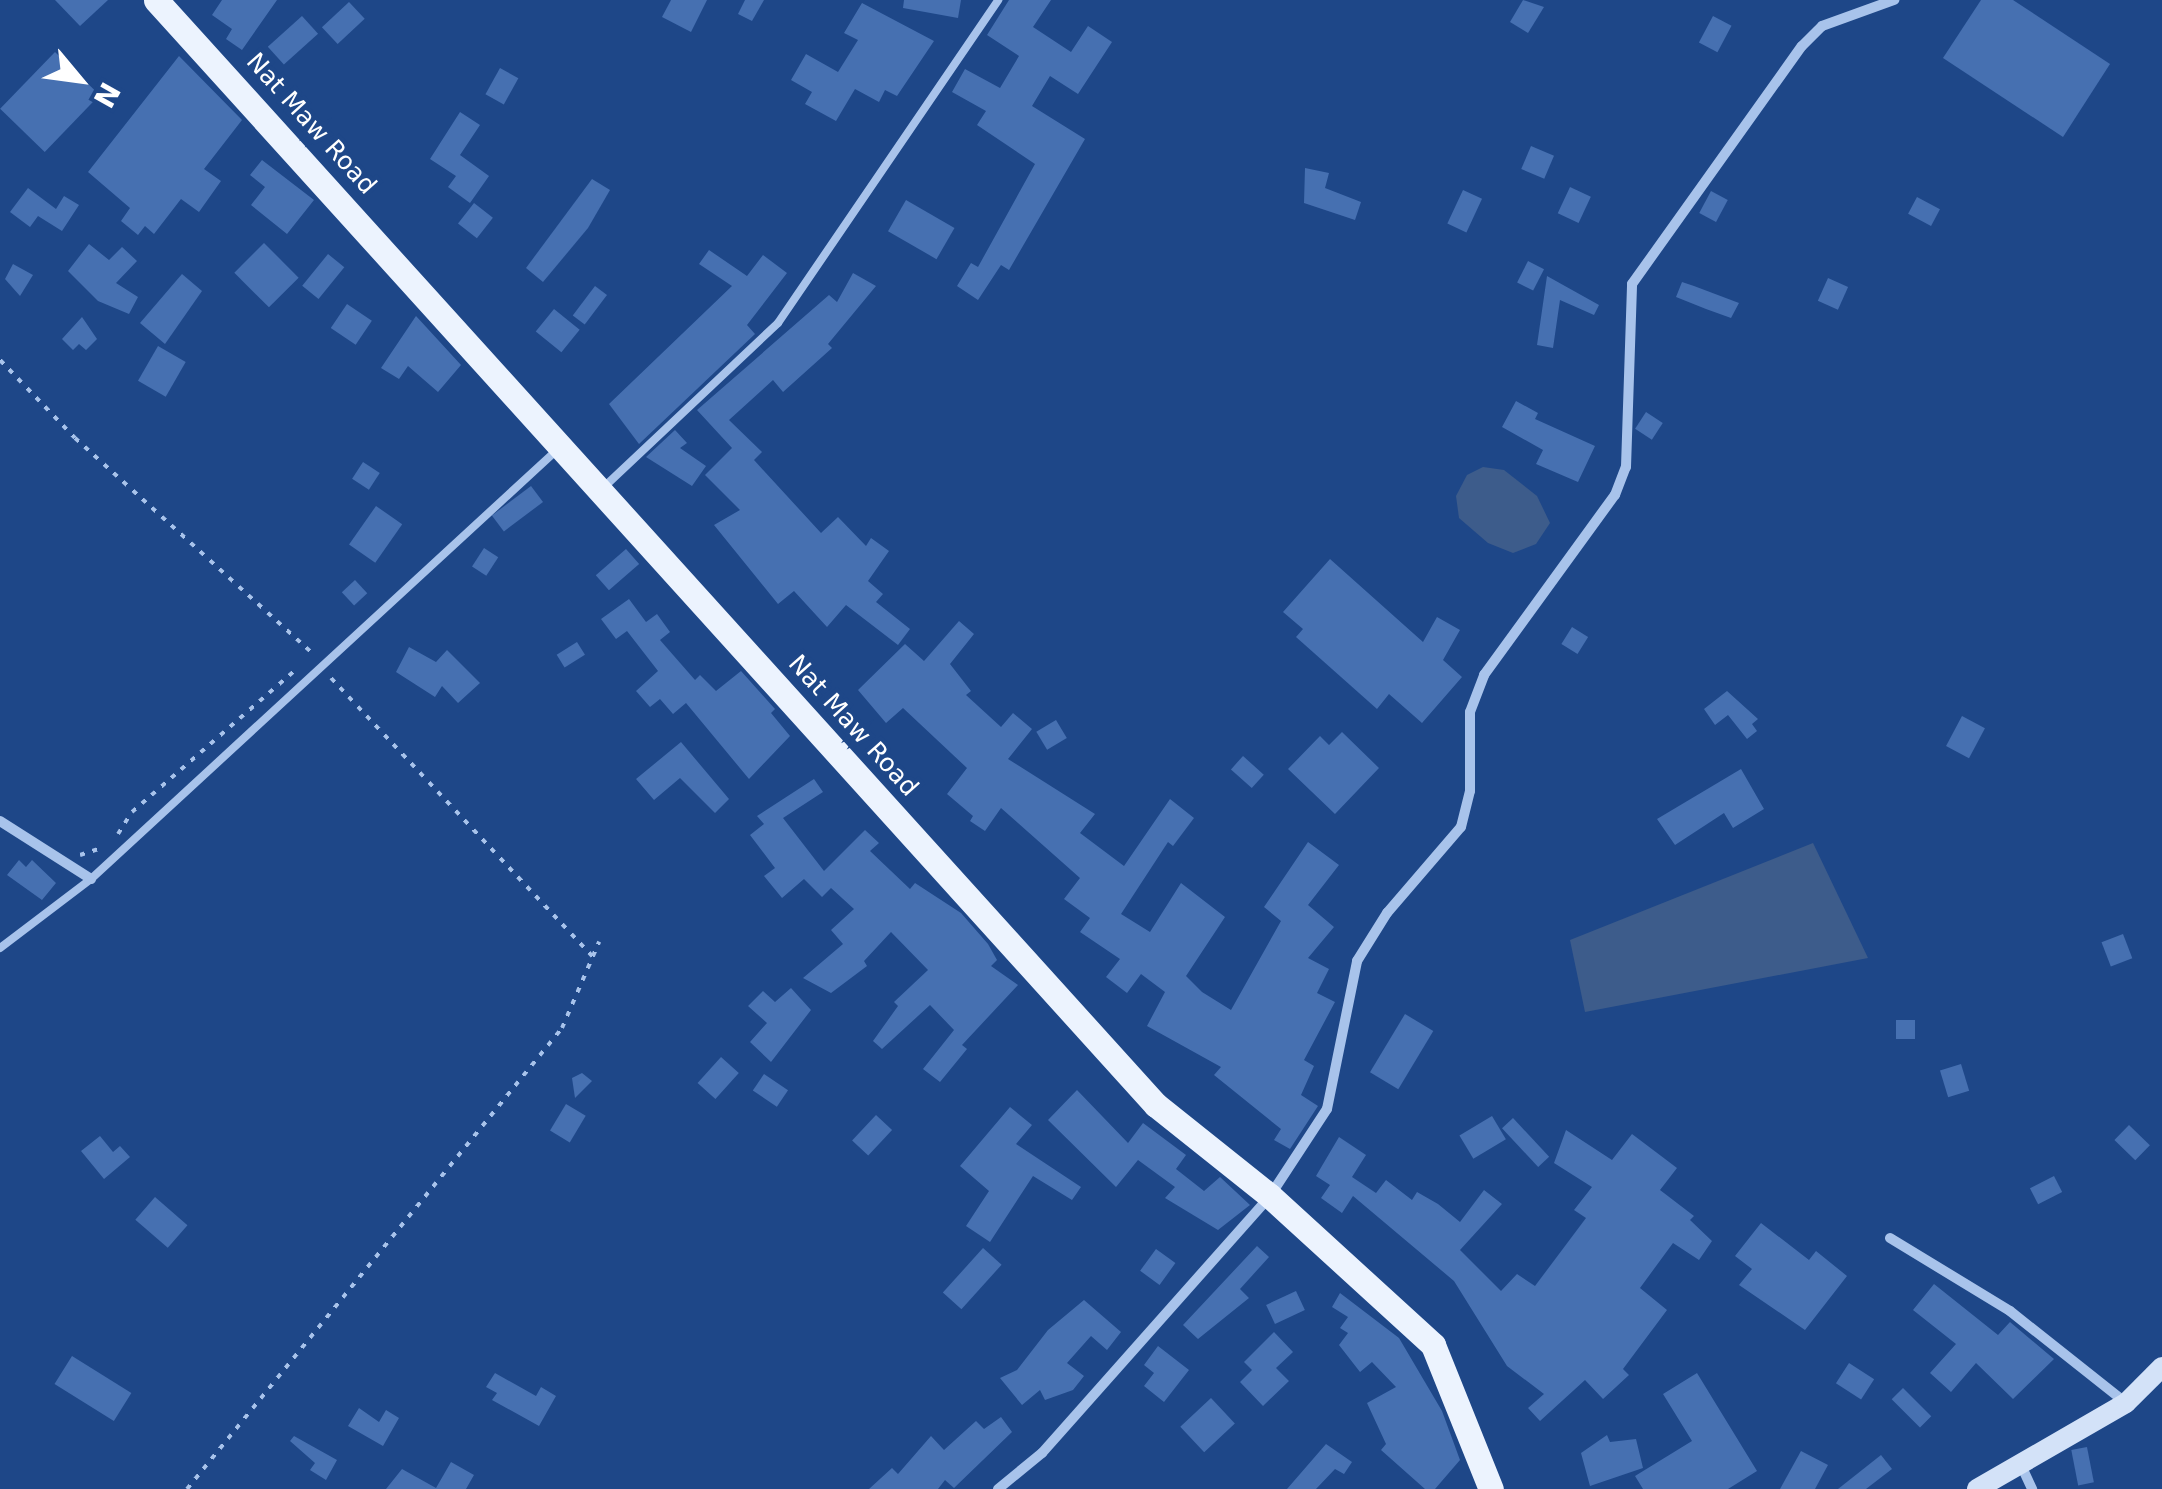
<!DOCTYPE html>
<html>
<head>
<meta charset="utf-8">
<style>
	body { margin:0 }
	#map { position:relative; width:2162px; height:1489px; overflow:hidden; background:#1e4788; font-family:"DejaVu Sans",sans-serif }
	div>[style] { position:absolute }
	.water>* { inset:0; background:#3d5c8b }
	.building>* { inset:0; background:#4670b1; transform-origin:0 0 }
	.path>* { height:4px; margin-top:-2px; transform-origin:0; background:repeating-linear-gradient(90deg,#a8c3eb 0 5px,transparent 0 13px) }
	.lane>* { height:8px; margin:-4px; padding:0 4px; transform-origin:4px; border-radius:4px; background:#a8c3eb }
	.street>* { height:10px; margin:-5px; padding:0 5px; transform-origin:5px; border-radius:5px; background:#a8c3eb }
	.secondary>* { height:20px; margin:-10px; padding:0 10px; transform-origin:10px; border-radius:10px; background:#d3e2f8 }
	.primary>* { height:25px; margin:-12.5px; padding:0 12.5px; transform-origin:12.5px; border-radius:12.5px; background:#ecf3fe }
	span { translate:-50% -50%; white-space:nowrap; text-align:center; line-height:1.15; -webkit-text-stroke:8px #1e4788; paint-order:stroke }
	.street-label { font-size:25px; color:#fff }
	.north { position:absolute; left:30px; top:30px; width:100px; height:100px; -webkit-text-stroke:8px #1e4788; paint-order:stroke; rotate:119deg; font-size:28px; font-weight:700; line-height:40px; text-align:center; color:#fff }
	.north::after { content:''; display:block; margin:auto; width:35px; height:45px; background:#fff; clip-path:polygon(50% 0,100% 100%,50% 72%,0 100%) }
</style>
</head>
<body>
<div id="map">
	<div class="water">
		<div style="clip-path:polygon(1483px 467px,1504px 470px,1537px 496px,1550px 523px,1536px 544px,1513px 553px,1488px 543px,1459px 518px,1456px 496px,1467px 475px)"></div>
		<div style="clip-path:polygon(1813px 843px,1868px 958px,1585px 1012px,1570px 940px)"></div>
	</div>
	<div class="building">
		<div style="clip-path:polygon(55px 0,108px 0,80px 26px)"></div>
		<div style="clip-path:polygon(222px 0,277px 0,242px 50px,226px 39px,232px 29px,212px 15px)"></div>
		<div style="clip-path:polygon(671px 0,707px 0,691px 32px,662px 17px)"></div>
		<div style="clip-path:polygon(745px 0,764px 0,752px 21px,738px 14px)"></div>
		<div style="clip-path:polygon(904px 0,961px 0,958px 18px,903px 8px)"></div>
		<div style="clip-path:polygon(1009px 0,1051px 0,1033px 27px,1071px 52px,1088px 26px,1112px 42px,1078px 94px,1050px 76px,1032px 106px,1085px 139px,1009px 270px,1001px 265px,978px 300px,957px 286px,971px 263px,978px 267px,1035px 164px,977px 125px,986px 111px,952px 92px,965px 69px,1000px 88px,1019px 56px,987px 35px)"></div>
		<div style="clip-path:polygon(1523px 0,1544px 7px,1528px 33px,1510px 22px)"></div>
		<div style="clip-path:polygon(1981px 0,2013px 0,2110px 64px,2063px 137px,1943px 58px)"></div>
		<div style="left:349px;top:2px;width:23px;height:37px;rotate:47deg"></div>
		<div style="clip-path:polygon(862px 3px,934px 41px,897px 96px,885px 90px,879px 102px,855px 89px,836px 121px,805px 104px,812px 92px,791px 80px,806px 54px,838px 72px,858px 40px,844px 33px)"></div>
		<div style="left:302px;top:16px;width:24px;height:46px;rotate:48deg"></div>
		<div style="left:1713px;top:16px;width:21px;height:30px;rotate:28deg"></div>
		<div style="left:55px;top:52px;width:62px;height:79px;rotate:44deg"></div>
		<div style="clip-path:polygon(179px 56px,242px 120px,204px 169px,221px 181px,199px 212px,181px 199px,154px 234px,145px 226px,138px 235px,121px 221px,130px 208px,88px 172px)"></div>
		<div style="left:500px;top:68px;width:21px;height:30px;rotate:29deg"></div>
		<div style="clip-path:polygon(460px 112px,480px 125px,460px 155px,489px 176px,470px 203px,448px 187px,456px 176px,430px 159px)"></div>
		<div style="left:1531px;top:146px;width:25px;height:25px;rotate:23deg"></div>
		<div style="clip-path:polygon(262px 160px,314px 200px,287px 234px,251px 205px,265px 187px,250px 175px)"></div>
		<div style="clip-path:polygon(1305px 168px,1329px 173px,1325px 188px,1361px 202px,1355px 220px,1304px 203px)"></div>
		<div style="clip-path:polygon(592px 179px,610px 190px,588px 228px,543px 282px,526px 268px)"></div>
		<div style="left:1570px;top:187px;width:23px;height:29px;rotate:25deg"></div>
		<div style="clip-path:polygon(28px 188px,56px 209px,64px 196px,79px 205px,62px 231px,38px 216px,30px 227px,10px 212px)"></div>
		<div style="left:1463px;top:190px;width:21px;height:37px;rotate:25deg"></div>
		<div style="left:1711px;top:191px;width:19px;height:25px;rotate:28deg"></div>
		<div style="left:1917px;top:197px;width:26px;height:19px;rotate:28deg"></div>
		<div style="left:906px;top:200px;width:56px;height:36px;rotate:30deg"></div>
		<div style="left:474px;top:203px;width:24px;height:26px;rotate:38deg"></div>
		<div style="left:264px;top:243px;width:49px;height:42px;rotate:45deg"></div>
		<div style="clip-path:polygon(89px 244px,109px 260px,122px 247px,137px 261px,116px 283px,138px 297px,129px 314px,98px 301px,68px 271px)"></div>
		<div style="clip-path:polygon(709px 250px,747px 276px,763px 255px,787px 273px,747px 325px,755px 334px,639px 444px,609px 404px,732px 286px,699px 264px)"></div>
		<div style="left:328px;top:254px;width:21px;height:41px;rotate:39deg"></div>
		<div style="left:1528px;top:261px;width:18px;height:24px;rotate:27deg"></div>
		<div style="clip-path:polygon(13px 264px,33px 275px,20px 296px,5px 279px)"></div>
		<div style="clip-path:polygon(853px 273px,876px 286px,828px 344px,832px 348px,783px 392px,773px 380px,729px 420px,762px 452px,754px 460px,821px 533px,838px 517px,866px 546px,871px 538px,889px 551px,868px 581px,883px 594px,876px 602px,910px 629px,898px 645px,846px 605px,827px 627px,794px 591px,778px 604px,714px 525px,740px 510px,705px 475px,732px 448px,697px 410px,829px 295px,837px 302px)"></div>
		<div style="clip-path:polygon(182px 274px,202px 291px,165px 344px,140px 323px)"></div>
		<div style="clip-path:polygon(1547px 276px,1599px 305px,1594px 315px,1560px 300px,1553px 348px,1537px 345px)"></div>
		<div style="left:1828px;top:278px;width:22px;height:25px;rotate:24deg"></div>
		<div style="clip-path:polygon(1682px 282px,1694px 286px,1739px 303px,1731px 318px,1706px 309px,1676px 297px)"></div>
		<div style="left:595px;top:286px;width:15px;height:37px;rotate:37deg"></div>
		<div style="left:347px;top:304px;width:30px;height:29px;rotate:34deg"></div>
		<div style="left:554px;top:309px;width:33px;height:29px;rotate:39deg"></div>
		<div style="clip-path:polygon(416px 316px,461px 365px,438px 392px,408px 366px,399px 379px,381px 368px)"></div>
		<div style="clip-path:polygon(82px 317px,97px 339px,86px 350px,79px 344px,73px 350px,62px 339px)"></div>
		<div style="left:158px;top:346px;width:32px;height:40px;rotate:30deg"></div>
		<div style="clip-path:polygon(1516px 401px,1538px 413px,1535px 419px,1595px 446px,1578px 482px,1536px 464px,1543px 450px,1502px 427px)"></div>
		<div style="left:1646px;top:412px;width:20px;height:20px;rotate:33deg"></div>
		<div style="clip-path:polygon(675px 430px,687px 443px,680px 448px,706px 466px,692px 486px,646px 457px)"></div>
		<div style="left:363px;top:462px;width:20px;height:20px;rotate:33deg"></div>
		<div style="left:531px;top:486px;width:20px;height:49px;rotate:53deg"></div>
		<div style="left:376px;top:506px;width:32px;height:47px;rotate:35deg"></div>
		<div style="left:484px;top:548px;width:17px;height:22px;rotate:33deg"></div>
		<div style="left:626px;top:549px;width:20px;height:40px;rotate:49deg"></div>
		<div style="clip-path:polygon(1330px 559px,1423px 642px,1437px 617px,1460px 630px,1443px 660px,1462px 677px,1422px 723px,1389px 694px,1377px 709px,1296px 637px,1303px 629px,1283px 612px)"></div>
		<div style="left:355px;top:580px;width:18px;height:18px;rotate:47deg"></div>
		<div style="clip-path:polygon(629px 599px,646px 622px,657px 614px,670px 632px,660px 640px,695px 680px,700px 675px,716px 691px,741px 671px,775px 709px,771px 713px,790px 736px,749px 779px,686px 703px,673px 714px,660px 699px,650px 707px,636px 691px,658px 671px,627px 631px,616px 639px,601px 619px)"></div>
		<div style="clip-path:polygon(959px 621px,974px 634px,950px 664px,971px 691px,966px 695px,1001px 727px,1013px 713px,1032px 729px,1008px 759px,1095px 814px,1080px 833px,1124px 866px,1170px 799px,1194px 818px,1173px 846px,1168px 842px,1121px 914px,1150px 932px,1181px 883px,1225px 917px,1186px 976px,1202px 992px,1231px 1010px,1281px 921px,1264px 907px,1308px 842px,1339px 865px,1308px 905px,1334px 927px,1308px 958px,1329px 969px,1317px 993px,1335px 1002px,1304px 1060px,1314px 1066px,1301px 1095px,1318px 1106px,1290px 1149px,1274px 1140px,1281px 1129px,1214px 1075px,1221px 1067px,1147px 1026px,1165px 992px,1141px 974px,1127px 993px,1106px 977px,1120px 959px,1080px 932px,1090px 918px,1064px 899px,1080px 878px,1001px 808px,985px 831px,970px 821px,973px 816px,947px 794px,967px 768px,903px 708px,886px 723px,858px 690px,905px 644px,924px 661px)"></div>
		<div style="left:1572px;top:627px;width:19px;height:20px;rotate:32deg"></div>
		<div style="left:577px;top:642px;width:15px;height:24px;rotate:58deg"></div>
		<div style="clip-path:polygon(409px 647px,436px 662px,447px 650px,480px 683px,458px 703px,442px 686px,435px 697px,396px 672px)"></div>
		<div style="clip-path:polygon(1727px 691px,1758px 719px,1752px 724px,1757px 731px,1747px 739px,1728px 715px,1715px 725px,1704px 709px)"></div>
		<div style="left:1962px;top:716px;width:26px;height:34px;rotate:28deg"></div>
		<div style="left:1056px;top:720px;width:21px;height:23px;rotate:59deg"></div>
		<div style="clip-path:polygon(1342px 732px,1379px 768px,1335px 814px,1288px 769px,1320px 736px,1329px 745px)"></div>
		<div style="clip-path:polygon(681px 742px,729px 799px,715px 813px,680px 778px,654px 800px,636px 779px)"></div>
		<div style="left:1243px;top:756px;width:28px;height:18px;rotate:42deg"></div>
		<div style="clip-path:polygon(1741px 769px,1764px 809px,1733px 828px,1724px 813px,1675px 845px,1657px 819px)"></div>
		<div style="clip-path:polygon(814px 779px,823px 792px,783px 818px,824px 871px,865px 830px,879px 843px,870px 851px,910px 889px,915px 883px,961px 913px,988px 944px,997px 960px,991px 966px,1018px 985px,962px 1045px,967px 1049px,940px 1082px,923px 1069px,954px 1030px,930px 1005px,882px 1049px,873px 1041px,898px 1006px,894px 1002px,928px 970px,891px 932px,864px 961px,867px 966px,831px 993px,803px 978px,843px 944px,831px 930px,854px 909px,831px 888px,822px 897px,804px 879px,782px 898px,764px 876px,775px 868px,750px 835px,764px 824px,757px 816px)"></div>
		<div style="clip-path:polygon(19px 860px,26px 867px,32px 860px,56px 883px,42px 900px,7px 875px)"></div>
		<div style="left:2123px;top:934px;width:26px;height:23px;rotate:69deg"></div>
		<div style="clip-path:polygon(791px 988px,811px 1010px,771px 1062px,750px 1042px,767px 1023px,748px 1006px,763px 991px,775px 1002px)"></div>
		<div style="left:1405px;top:1014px;width:33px;height:68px;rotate:31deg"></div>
		<div style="left:1915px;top:1020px;width:19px;height:19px;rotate:90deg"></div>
		<div style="left:721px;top:1057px;width:24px;height:35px;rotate:42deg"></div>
		<div style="left:1961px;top:1064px;width:28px;height:22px;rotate:73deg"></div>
		<div style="clip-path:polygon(582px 1073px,592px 1081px,575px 1098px,572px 1078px)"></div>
		<div style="left:764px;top:1074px;width:29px;height:20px;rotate:34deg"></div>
		<div style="clip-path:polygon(1077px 1090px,1128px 1143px,1143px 1123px,1186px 1155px,1176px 1169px,1204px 1191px,1220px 1177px,1250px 1205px,1218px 1230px,1165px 1198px,1175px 1187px,1138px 1160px,1116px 1187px,1048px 1120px)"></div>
		<div style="left:566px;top:1104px;width:23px;height:31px;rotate:31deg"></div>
		<div style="clip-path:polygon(1010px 1107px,1032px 1125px,1016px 1144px,1081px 1187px,1072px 1200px,1033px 1176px,990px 1242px,966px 1226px,989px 1191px,960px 1166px)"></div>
		<div style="left:876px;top:1115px;width:22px;height:35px;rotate:43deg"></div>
		<div style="left:1492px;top:1116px;width:27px;height:38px;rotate:59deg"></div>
		<div style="left:1513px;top:1118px;width:53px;height:15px;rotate:47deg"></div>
		<div style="left:2129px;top:1125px;width:29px;height:21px;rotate:44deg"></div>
		<div style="clip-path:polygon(1566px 1130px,1612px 1160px,1632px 1134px,1677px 1168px,1660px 1190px,1694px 1216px,1690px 1220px,1712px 1241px,1699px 1260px,1673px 1243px,1640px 1288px,1667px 1310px,1623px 1369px,1629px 1375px,1603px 1399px,1585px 1380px,1540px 1421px,1528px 1408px,1544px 1394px,1507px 1366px,1454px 1281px,1353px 1196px,1342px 1213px,1321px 1198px,1330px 1185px,1316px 1176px,1339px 1137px,1366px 1155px,1352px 1177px,1376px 1193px,1386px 1180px,1412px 1200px,1417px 1192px,1438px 1204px,1460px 1222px,1484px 1190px,1502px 1204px,1460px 1250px,1501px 1291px,1517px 1274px,1535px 1286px,1586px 1218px,1574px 1210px,1592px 1187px,1554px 1163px)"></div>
		<div style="clip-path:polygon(100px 1136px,113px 1152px,120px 1146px,130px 1157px,104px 1179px,81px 1151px)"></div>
		<div style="left:2054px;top:1176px;width:18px;height:27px;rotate:63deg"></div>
		<div style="left:155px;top:1197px;width:43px;height:30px;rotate:41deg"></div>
		<div style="clip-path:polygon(1761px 1223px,1809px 1260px,1816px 1251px,1847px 1276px,1805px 1330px,1739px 1285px,1752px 1269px,1735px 1256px)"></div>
		<div style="clip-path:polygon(1257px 1246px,1269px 1257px,1240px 1289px,1249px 1298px,1198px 1339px,1183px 1325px)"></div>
		<div style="left:983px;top:1248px;width:25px;height:60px;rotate:42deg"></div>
		<div style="left:1156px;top:1249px;width:24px;height:27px;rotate:36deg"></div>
		<div style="clip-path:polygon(1934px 1284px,1998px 1335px,2010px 1322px,2054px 1359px,2013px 1399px,1976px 1363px,1951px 1392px,1930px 1373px,1956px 1344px,1913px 1310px)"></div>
		<div style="left:1296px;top:1291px;width:21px;height:33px;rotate:65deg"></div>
		<div style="clip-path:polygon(1340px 1293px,1399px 1338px,1442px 1411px,1460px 1460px,1435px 1489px,1425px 1489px,1381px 1450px,1386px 1444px,1367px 1403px,1396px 1387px,1372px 1362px,1360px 1372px,1339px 1345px,1348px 1333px,1340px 1328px,1348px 1317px,1332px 1307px)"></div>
		<div style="clip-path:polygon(1084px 1300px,1121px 1332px,1107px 1350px,1091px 1336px,1067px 1363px,1084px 1376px,1073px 1390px,1045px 1400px,1040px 1390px,1022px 1405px,1000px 1378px,1017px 1370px,1048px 1330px)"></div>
		<div style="clip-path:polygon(1274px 1332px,1293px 1352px,1276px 1368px,1289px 1381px,1263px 1406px,1240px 1382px,1252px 1370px,1244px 1362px)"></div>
		<div style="clip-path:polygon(1158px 1346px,1189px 1370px,1164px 1402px,1144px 1386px,1154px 1373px,1144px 1365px)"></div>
		<div style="left:72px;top:1356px;width:70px;height:33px;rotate:32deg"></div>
		<div style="left:1849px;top:1363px;width:30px;height:24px;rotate:33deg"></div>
		<div style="clip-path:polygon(495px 1373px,536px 1396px,541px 1387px,556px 1396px,539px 1426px,492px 1400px,497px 1393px,486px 1387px)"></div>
		<div style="clip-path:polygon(1697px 1373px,1757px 1471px,1728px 1489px,1643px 1489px,1635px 1476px,1692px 1441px,1663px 1394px)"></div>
		<div style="left:1903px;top:1388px;width:40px;height:16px;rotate:45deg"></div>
		<div style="left:1211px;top:1398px;width:35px;height:42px;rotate:47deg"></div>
		<div style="clip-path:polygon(359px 1408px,379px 1422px,386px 1410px,399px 1418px,383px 1446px,348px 1426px)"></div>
		<div style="clip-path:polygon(1001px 1417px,1012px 1432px,954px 1488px,945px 1480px,938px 1489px,869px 1489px,892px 1468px,898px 1474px,931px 1436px,944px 1450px,976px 1421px,984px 1429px)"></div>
		<div style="clip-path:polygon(1607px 1435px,1610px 1442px,1636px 1439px,1643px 1468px,1590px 1486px,1581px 1453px)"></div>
		<div style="clip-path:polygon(294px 1436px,337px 1460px,326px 1480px,310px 1470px,315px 1463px,290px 1441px)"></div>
		<div style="clip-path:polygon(1326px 1444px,1352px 1462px,1344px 1474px,1335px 1469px,1316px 1489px,1287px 1489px)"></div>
		<div style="left:2087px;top:1447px;width:36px;height:16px;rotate:79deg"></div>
		<div style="clip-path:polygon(1801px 1451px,1828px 1465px,1815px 1489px,1780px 1489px)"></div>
		<div style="clip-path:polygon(1881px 1455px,1892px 1469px,1866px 1489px,1838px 1489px)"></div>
		<div style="clip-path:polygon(451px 1462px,474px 1475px,466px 1489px,386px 1489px,402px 1469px,436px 1488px)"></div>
	</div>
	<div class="path">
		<div style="left:0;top:360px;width:108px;rotate:46.1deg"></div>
		<div style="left:75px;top:438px;width:321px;rotate:42.2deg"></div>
		<div style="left:331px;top:678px;width:383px;rotate:46.8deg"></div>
		<div style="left:118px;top:834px;width:26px;rotate:-58deg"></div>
		<div style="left:132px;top:812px;width:215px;rotate:-41deg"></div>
		<div style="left:80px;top:855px;width:25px;rotate:-18deg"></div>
		<div style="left:187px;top:1489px;width:594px;rotate:-50.87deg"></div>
		<div style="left:562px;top:1028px;width:94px;rotate:-66.7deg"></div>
	</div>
	<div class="lane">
		<div style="left:604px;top:487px;width:239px;rotate:-43.3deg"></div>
		<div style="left:778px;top:323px;width:391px;rotate:-55.7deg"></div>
		<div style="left:0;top:948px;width:114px;rotate:-37.2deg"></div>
		<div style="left:91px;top:879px;width:635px;rotate:-42.64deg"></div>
	</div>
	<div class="street">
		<div style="left:0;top:821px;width:108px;rotate:32.5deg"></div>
		<div style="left:1890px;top:1238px;width:140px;rotate:31.3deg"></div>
		<div style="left:2010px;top:1311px;width:148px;rotate:38.4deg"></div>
		<div style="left:2020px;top:1463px;width:29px;rotate:65deg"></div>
		<div style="left:998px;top:1489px;width:57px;rotate:-39.3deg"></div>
		<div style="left:1042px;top:1453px;width:344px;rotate:-48.4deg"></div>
		<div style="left:1270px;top:1196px;width:104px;rotate:-56.8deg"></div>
		<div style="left:1327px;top:1109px;width:151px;rotate:-78.5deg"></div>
		<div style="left:1357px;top:961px;width:57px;rotate:-58deg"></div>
		<div style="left:1387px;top:913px;width:113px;rotate:-49.3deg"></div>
		<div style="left:1461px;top:827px;width:37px;rotate:-76deg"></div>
		<div style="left:1470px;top:791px;width:79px;rotate:-90deg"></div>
		<div style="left:1470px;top:712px;width:40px;rotate:-69deg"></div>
		<div style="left:1484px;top:675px;width:223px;rotate:-54deg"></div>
		<div style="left:1615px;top:495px;width:30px;rotate:-69deg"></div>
		<div style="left:1626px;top:467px;width:183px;rotate:-88.1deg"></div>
		<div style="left:1632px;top:284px;width:292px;rotate:-54.5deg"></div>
		<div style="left:1802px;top:46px;width:28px;rotate:-45deg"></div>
		<div style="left:1822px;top:26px;width:77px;rotate:-19.9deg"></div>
	</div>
	<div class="secondary">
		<div style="left:1977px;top:1489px;width:172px;rotate:-30deg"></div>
		<div style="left:2126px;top:1403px;width:51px;rotate:-45deg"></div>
	</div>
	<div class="primary">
		<div style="left:156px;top:0;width:1490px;rotate:47.86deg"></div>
		<div style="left:1156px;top:1105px;width:146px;rotate:38.6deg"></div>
		<div style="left:1270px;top:1196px;width:221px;rotate:42.4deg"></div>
		<div style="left:1433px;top:1345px;width:155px;rotate:68.1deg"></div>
	</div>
	<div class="street-label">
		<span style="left:311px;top:124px;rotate:48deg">Nat Maw Road</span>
		<span style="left:853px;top:726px;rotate:48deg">Nat Maw Road</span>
	</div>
	<div class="north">N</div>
</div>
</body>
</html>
